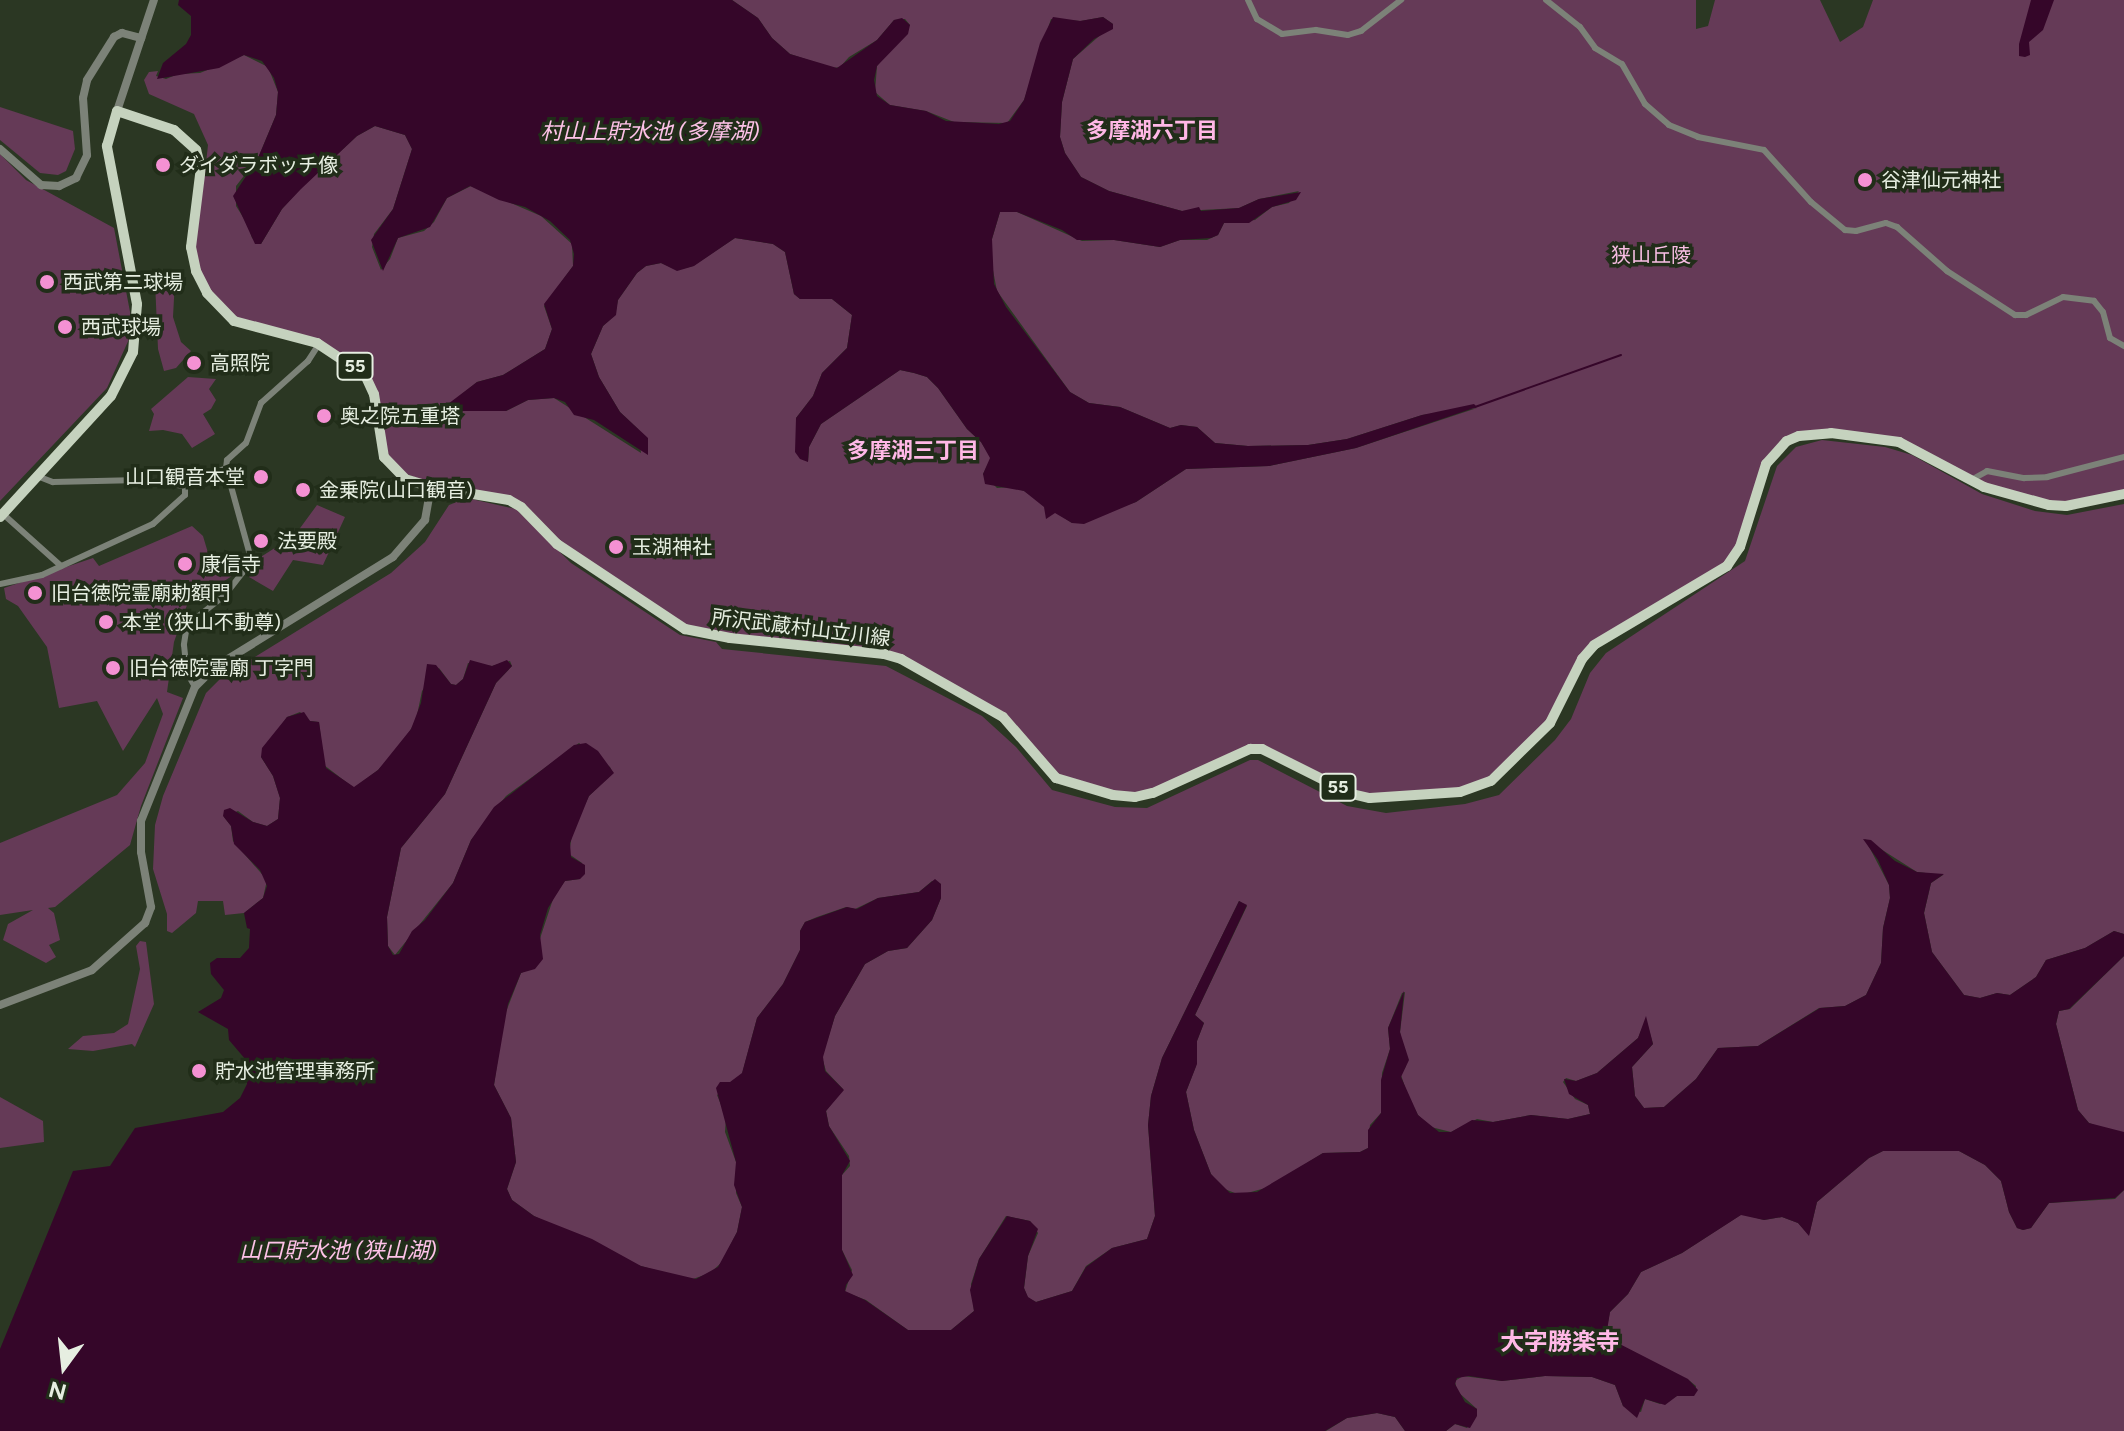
<!DOCTYPE html>
<html>
<head>
<meta charset="utf-8">
<style>
	body { margin:0 }
	#map { position:relative; width:2124px; height:1431px; overflow:hidden; background:#2b3723; font-family:Figtree,"Noto Sans JP",sans-serif }
	div>[style] { position:absolute }
	.green>* { inset:0; background:#653a57 }
	.water>* { inset:0; background:#350629 }
	.stream>* { height:2px; margin:-1px; padding:0 1px; transform-origin:1px; border-radius:1px; background:#350629 }
	.minor>* { height:6px; margin:-3px; padding:0 3px; transform-origin:3px; border-radius:3px; background:#7c8278 }
	.tertiary>* { height:8px; margin:-4px; padding:0 4px; transform-origin:4px; border-radius:4px; background:#7c8278 }
	.primary>* { height:10px; margin:-5px; padding:0 5px; transform-origin:5px; border-radius:5px; background:#c5d2be }
	.dots>* { width:22px; height:22px; translate:-50% -50%; box-sizing:border-box; border:4px solid #212d19; border-radius:50% }
	span { translate:-50% -50%; white-space:nowrap; text-align:center; line-height:1.15; -webkit-text-stroke:7px #212d19; paint-order:stroke }
	.shield-label span { padding:2px 6px; background:#212d19; border:2px solid; border-radius:6px; -webkit-text-stroke-width:0 }
	.shield-label { font-size:18px; color:#e6eee1; font-weight:700 }
	.poi-label { font-size:20px; color:#e6eee1 }
	.left { translate:0 -50%; text-align:left }
	.right { translate:-100% -50%; text-align:right }
	.park-label { font-size:20px; color:#f9bee4 }
	.street-label { font-size:20px; color:#e6eee1 }
	.neighbourhood-label { font-size:22px; color:#ffb8e6; font-weight:700 }
	.water-label { font-size:22px; color:#fec2e8; font-style:italic }
	.quarter-label { font-size:24px; color:#ffb8e6; font-weight:700 }
	.north { position:absolute; left:24px; top:1327px; width:80px; height:80px; -webkit-text-stroke:6px #212d19; paint-order:stroke; rotate:195deg; font-size:22px; font-weight:700; line-height:32px; text-align:center; color:#e6eee1 }
	.north::after { content:''; display:block; margin:auto; width:28px; height:36px; background:#e6eee1; clip-path:polygon(50% 0,100% 100%,50% 72%,0 100%) }
</style>
</head>
<body>
<div id="map">
	<div class="green">
		<div style="clip-path:polygon(732px 0,1696px 0,1696px 29px,1708px 26px,1715px 0,1820px 0,1840px 42px,1863px 27px,1873px 0,2124px 0,2124px 494px,2066px 506px,1999px 493px,1915px 448px,1813px 433px,1773px 453px,1735px 557px,1594px 645px,1550px 723px,1473px 790px,1370px 798px,1262px 749px,1135px 797px,1056px 778px,1016px 730px,901px 659px,704px 635px,599px 575px,521px 507px,449px 491px,392px 468px,370px 385px,337px 354px,224px 314px,193px 261px,201px 167px,206px 163px,208px 145px,194px 114px,149px 94px,144px 80px,149px 72px,158px 71px,156px 76px,166px 79px,178px 74px,200px 73px,244px 55px,268px 67px,278px 92px,276px 115px,258px 158px,236px 186px,236px 206px,248px 225px,252px 238px,261px 244px,282px 209px,300px 189px,357px 136px,375px 126px,405px 135px,412px 149px,393px 209px,374px 234px,372px 247px,381px 270px,390px 259px,398px 238px,424px 231px,434px 222px,447px 198px,471px 186px,541px 216px,572px 244px,573px 266px,544px 306px,552px 329px,545px 349px,503px 375px,477px 382px,446px 407px,448px 411px,506px 411px,528px 400px,554px 398px,641px 453px,638px 429px,620px 412px,599px 377px,591px 354px,603px 326px,615px 315px,618px 300px,637px 273px,646px 266px,661px 263px,677px 270px,693px 266px,735px 238px,773px 244px,785px 252px,794px 294px,800px 299px,832px 299px,852px 315px,847px 348px,822px 373px,813px 396px,796px 418px,808px 462px,809px 447px,821px 424px,900px 370px,914px 373px,927px 377px,938px 388px,967px 429px,981px 442px,991px 458px,983px 474px,997px 488px,1013px 487px,1024px 491px,1072px 523px,1136px 502px,1186px 469px,1269px 466px,1356px 448px,1477px 408px,1422px 415px,1347px 439px,1308px 445px,1248px 446px,1215px 443px,1197px 427px,1181px 425px,1170px 428px,1120px 407px,1089px 403px,1070px 392px,997px 291px,991px 260px,992px 239px,1000px 212px,1017px 212px,1082px 241px,1114px 240px,1160px 247px,1180px 240px,1207px 240px,1218px 235px,1224px 223px,1255px 220px,1272px 207px,1289px 203px,1299px 191px,1259px 199px,1239px 208px,1182px 211px,1109px 191px,1081px 177px,1065px 153px,1060px 137px,1062px 102px,1073px 59px,1113px 24px,1103px 17px,1081px 21px,1051px 19px,1024px 100px,1007px 123px,954px 122px,926px 111px,890px 105px,875px 92px,877px 66px,910px 25px,905px 19px,894px 20px,877px 40px,849px 57px,840px 67px,833px 68px,790px 54px,772px 38px,758px 18px)"></div>
		<div style="clip-path:polygon(0 107px,73px 131px,75px 149px,66px 171px,58px 175px,40px 173px,0 140px)"></div>
		<div style="clip-path:polygon(0 154px,26px 180px,114px 228px,131px 317px,130px 337px,107px 388px,0 501px)"></div>
		<div style="clip-path:polygon(175px 280px,173px 317px,181px 342px,191px 351px,176px 368px,164px 371px,158px 349px,155px 282px)"></div>
		<div style="clip-path:polygon(188px 377px,216px 379px,209px 389px,216px 400px,211px 409px,203px 414px,215px 434px,192px 448px,182px 434px,163px 430px,149px 431px,154px 414px,151px 409px)"></div>
		<div style="clip-path:polygon(1822px 440px,1885px 447px,1912px 455px,1982px 494px,2035px 511px,2067px 515px,2124px 504px,2124px 934px,2114px 931px,2085px 948px,2046px 960px,2036px 977px,2010px 995px,1997px 993px,1980px 998px,1964px 995px,1932px 952px,1924px 913px,1931px 883px,1943px 875px,1917px 872px,1865px 839px,1889px 885px,1890px 898px,1883px 928px,1881px 963px,1866px 995px,1845px 1006px,1819px 1008px,1758px 1046px,1718px 1048px,1696px 1079px,1664px 1107px,1644px 1108px,1635px 1096px,1632px 1067px,1653px 1044px,1646px 1019px,1638px 1038px,1597px 1073px,1576px 1081px,1566px 1078px,1563px 1082px,1575px 1099px,1588px 1105px,1590px 1114px,1568px 1119px,1531px 1115px,1493px 1122px,1477px 1119px,1451px 1132px,1431px 1127px,1418px 1115px,1408px 1096px,1401px 1075px,1406px 1066px,1400px 1032px,1405px 992px,1402px 993px,1388px 1028px,1390px 1049px,1382px 1073px,1381px 1113px,1370px 1125px,1368px 1148px,1360px 1152px,1323px 1153px,1269px 1187px,1240px 1195px,1222px 1188px,1211px 1174px,1194px 1130px,1186px 1092px,1196px 1066px,1197px 1041px,1204px 1023px,1195px 1015px,1247px 906px,1239px 901px,1162px 1058px,1151px 1096px,1148px 1125px,1155px 1216px,1147px 1239px,1112px 1248px,1086px 1266px,1072px 1291px,1036px 1302px,1028px 1298px,1024px 1288px,1028px 1256px,1038px 1233px,1030px 1221px,1006px 1216px,979px 1259px,971px 1284px,974px 1311px,951px 1330px,908px 1330px,866px 1300px,845px 1292px,852px 1270px,842px 1250px,842px 1175px,850px 1166px,849px 1156px,829px 1126px,826px 1111px,843px 1089px,826px 1071px,822px 1057px,835px 1016px,865px 964px,888px 951px,907px 948px,932px 920px,941px 898px,941px 884px,932px 881px,919px 892px,878px 898px,855px 909px,846px 907px,817px 917px,805px 922px,800px 931px,800px 950px,783px 984px,757px 1018px,742px 1074px,717px 1095px,726px 1117px,725px 1132px,736px 1162px,736px 1193px,742px 1207px,737px 1232px,722px 1262px,710px 1273px,690px 1280px,634px 1264px,534px 1216px,512px 1200px,507px 1189px,516px 1162px,511px 1118px,494px 1085px,504px 1017px,521px 973px,530px 969px,554px 896px,565px 881px,580px 879px,582px 863px,569px 854px,573px 828px,589px 796px,613px 773px,610px 767px,579px 743px,506px 796px,471px 840px,453px 883px,395px 955px,388px 946px,387px 917px,401px 848px,445px 794px,496px 683px,512px 666px,510px 661px,492px 666px,468px 663px,463px 679px,456px 685px,451px 684px,439px 668px,422px 691px,416px 720px,402px 745px,378px 770px,354px 788px,324px 765px,319px 722px,310px 721px,300px 712px,287px 717px,261px 757px,273px 776px,280px 798px,278px 819px,267px 826px,253px 822px,238px 811px,224px 817px,231px 826px,233px 841px,267px 880px,263px 898px,244px 913px,225px 915px,223px 901px,198px 901px,196px 913px,172px 933px,167px 931px,167px 914px,153px 869px,155px 825px,163px 796px,206px 693px,221px 678px,391px 573px,425px 542px,449px 505px,467px 498px,516px 509px,571px 563px,680px 635px,716px 642px,722px 649px,886px 666px,982px 716px,1016px 747px,1052px 790px,1115px 807px,1147px 808px,1250px 760px,1258px 760px,1347px 806px,1386px 813px,1465px 804px,1499px 795px,1555px 740px,1571px 719px,1590px 673px,1606px 653px,1745px 561px,1777px 466px,1796px 447px)"></div>
		<div style="clip-path:polygon(317px 505px,345px 517px,323px 565px,293px 560px,273px 591px,249px 577px,256px 560px,295px 535px)"></div>
		<div style="clip-path:polygon(192px 526px,203px 536px,214px 573px,231px 571px,232px 576px,187px 605px,174px 642px,167px 692px,183px 698px,141px 806px,130px 845px,55px 907px,48px 908px,54px 913px,60px 940px,49px 945px,56px 957px,46px 963px,3px 940px,8px 924px,33px 910px,0 915px,0 843px,117px 795px,145px 763px,163px 714px,157px 698px,123px 751px,97px 701px,59px 708px,47px 647px,18px 606px,6px 599px,4px 588px,93px 558px,99px 566px)"></div>
		<div style="clip-path:polygon(140px 941px,146px 942px,154px 1004px,135px 1047px,132px 1044px,93px 1051px,68px 1049px,83px 1036px,114px 1033px,128px 1024px,140px 969px,136px 946px)"></div>
		<div style="clip-path:polygon(2124px 956px,2124px 1132px,2120px 1134px,2089px 1123px,2078px 1110px,2056px 1024px,2059px 1011px,2070px 1009px)"></div>
		<div style="clip-path:polygon(0 1097px,43px 1121px,44px 1142px,0 1148px)"></div>
		<div style="clip-path:polygon(1937px 1149px,1959px 1151px,1985px 1165px,2001px 1181px,2009px 1212px,2017px 1228px,2023px 1230px,2031px 1228px,2049px 1203px,2115px 1199px,2124px 1190px,2124px 1431px,1446px 1431px,1455px 1424px,1467px 1428px,1477px 1409px,1457px 1391px,1455px 1381px,1463px 1376px,1502px 1381px,1545px 1376px,1592px 1377px,1615px 1385px,1623px 1406px,1641px 1412px,1645px 1399px,1660px 1404px,1677px 1396px,1694px 1396px,1696px 1386px,1690px 1381px,1605px 1337px,1610px 1312px,1628px 1294px,1641px 1272px,1682px 1253px,1742px 1214px,1764px 1220px,1782px 1217px,1798px 1223px,1809px 1235px,1817px 1202px,1869px 1158px,1883px 1151px)"></div>
		<div style="clip-path:polygon(1377px 1413px,1395px 1417px,1405px 1431px,1326px 1431px,1347px 1418px)"></div>
	</div>
	<div class="water">
		<div style="clip-path:polygon(179px 0,732px 0,758px 18px,772px 38px,790px 54px,837px 68px,877px 40px,894px 20px,902px 18px,910px 25px,908px 34px,877px 66px,874px 80px,877px 96px,890px 105px,926px 111px,946px 121px,999px 124px,1010px 121px,1024px 100px,1040px 43px,1053px 17px,1080px 21px,1103px 17px,1113px 24px,1113px 29px,1094px 39px,1073px 59px,1062px 102px,1060px 137px,1065px 153px,1081px 177px,1109px 191px,1182px 211px,1199px 207px,1201px 211px,1239px 208px,1259px 199px,1301px 192px,1296px 200px,1272px 207px,1249px 223px,1224px 223px,1218px 235px,1211px 238px,1180px 240px,1160px 247px,1114px 240px,1077px 240px,1062px 230px,1017px 212px,1000px 212px,992px 239px,994px 284px,1006px 307px,1070px 392px,1089px 403px,1120px 407px,1170px 428px,1181px 425px,1197px 427px,1215px 443px,1248px 446px,1308px 445px,1347px 439px,1422px 415px,1474px 404px,1477px 407px,1356px 448px,1269px 466px,1186px 469px,1136px 502px,1084px 524px,1072px 523px,1055px 513px,1046px 519px,1044px 507px,1024px 491px,985px 484px,983px 474px,990px 458px,981px 442px,967px 429px,938px 388px,927px 377px,914px 373px,900px 370px,821px 424px,809px 447px,808px 462px,800px 459px,795px 452px,796px 418px,813px 396px,822px 373px,847px 348px,852px 315px,832px 299px,800px 299px,794px 294px,785px 252px,773px 244px,735px 238px,694px 266px,677px 271px,661px 263px,646px 266px,637px 273px,618px 300px,616px 315px,603px 326px,591px 354px,599px 377px,620px 412px,648px 438px,648px 455px,594px 420px,574px 415px,565px 402px,554px 398px,528px 400px,506px 411px,448px 411px,448px 404px,477px 382px,503px 375px,545px 349px,552px 329px,544px 304px,573px 266px,574px 254px,570px 240px,550px 221px,525px 207px,499px 200px,470px 186px,447px 198px,430px 227px,398px 238px,383px 271px,371px 240px,393px 209px,412px 149px,405px 135px,375px 126px,357px 136px,301px 189px,282px 209px,261px 244px,255px 244px,233px 196px,258px 158px,276px 115px,278px 92px,274px 78px,262px 61px,244px 55px,219px 68px,157px 79px,163px 63px,186px 44px,191px 35px,191px 16px,178px 5px)"></div>
		<div style="clip-path:polygon(2031px 0,2054px 0,2043px 30px,2029px 42px,2030px 55px,2025px 57px,2019px 56px,2019px 44px)"></div>
		<div style="clip-path:polygon(470px 660px,492px 666px,507px 660px,512px 666px,496px 683px,445px 794px,401px 848px,387px 917px,388px 946px,393px 955px,399px 954px,412px 931px,425px 920px,453px 883px,471px 840px,494px 807px,574px 745px,586px 743px,598px 751px,614px 773px,589px 796px,570px 843px,571px 857px,585px 865px,585px 874px,580px 879px,565px 881px,548px 908px,540px 935px,543px 959px,535px 969px,521px 973px,508px 1004px,494px 1085px,511px 1118px,516px 1162px,507px 1189px,512px 1200px,534px 1216px,592px 1239px,641px 1266px,696px 1279px,718px 1267px,737px 1232px,742px 1207px,734px 1185px,736px 1162px,716px 1088px,720px 1082px,730px 1082px,742px 1073px,757px 1018px,783px 984px,800px 950px,800px 931px,805px 922px,847px 907px,857px 909px,878px 898px,919px 892px,935px 879px,941px 884px,941px 898px,932px 920px,907px 948px,888px 951px,865px 964px,835px 1016px,823px 1057px,825px 1071px,844px 1090px,826px 1111px,829px 1126px,850px 1161px,842px 1175px,842px 1250px,853px 1275px,846px 1285px,845px 1291px,865px 1300px,908px 1330px,951px 1330px,974px 1311px,970px 1290px,979px 1259px,1007px 1216px,1030px 1221px,1038px 1229px,1028px 1256px,1024px 1288px,1028px 1297px,1036px 1302px,1072px 1291px,1086px 1267px,1112px 1248px,1147px 1239px,1155px 1216px,1148px 1125px,1151px 1096px,1162px 1058px,1239px 901px,1247px 905px,1195px 1015px,1204px 1023px,1197px 1041px,1197px 1064px,1186px 1092px,1194px 1130px,1211px 1174px,1230px 1193px,1257px 1192px,1323px 1153px,1360px 1152px,1368px 1148px,1368px 1130px,1381px 1113px,1381px 1080px,1390px 1049px,1388px 1028px,1404px 991px,1400px 1032px,1409px 1060px,1401px 1077px,1418px 1115px,1439px 1132px,1451px 1132px,1472px 1120px,1493px 1122px,1531px 1115px,1568px 1119px,1590px 1114px,1588px 1105px,1569px 1094px,1564px 1079px,1576px 1081px,1597px 1073px,1638px 1038px,1646px 1016px,1653px 1044px,1632px 1067px,1635px 1096px,1644px 1108px,1664px 1107px,1696px 1079px,1718px 1048px,1758px 1046px,1820px 1008px,1845px 1006px,1866px 995px,1881px 963px,1883px 928px,1890px 898px,1889px 885px,1878px 860px,1863px 839px,1871px 840px,1895px 861px,1917px 872px,1944px 874px,1931px 883px,1924px 913px,1932px 952px,1964px 995px,1980px 998px,1997px 993px,2010px 995px,2036px 977px,2046px 960px,2085px 948px,2114px 931px,2124px 934px,2124px 956px,2069px 1009px,2059px 1011px,2056px 1024px,2078px 1110px,2089px 1123px,2124px 1132px,2124px 1190px,2115px 1198px,2049px 1203px,2031px 1228px,2023px 1230px,2017px 1228px,2009px 1212px,2001px 1181px,1985px 1165px,1959px 1151px,1883px 1151px,1869px 1158px,1817px 1202px,1809px 1236px,1798px 1223px,1782px 1217px,1764px 1220px,1741px 1215px,1682px 1253px,1641px 1272px,1628px 1294px,1610px 1312px,1606px 1337px,1688px 1379px,1698px 1390px,1694px 1396px,1677px 1396px,1665px 1405px,1645px 1399px,1637px 1418px,1623px 1406px,1615px 1385px,1592px 1377px,1545px 1376px,1502px 1381px,1469px 1376px,1457px 1378px,1455px 1384px,1465px 1402px,1477px 1409px,1477px 1416px,1470px 1428px,1455px 1424px,1446px 1431px,1405px 1431px,1395px 1417px,1377px 1413px,1347px 1418px,1325px 1431px,0 1431px,0 1349px,73px 1171px,110px 1166px,135px 1128px,223px 1112px,240px 1098px,247px 1084px,246px 1060px,229px 1040px,228px 1029px,198px 1012px,221px 998px,224px 990px,211px 974px,210px 963px,217px 958px,240px 958px,249px 948px,250px 929px,247px 928px,244px 913px,263px 898px,267px 886px,260px 870px,234px 844px,231px 826px,223px 816px,224px 810px,230px 808px,253px 822px,267px 826px,278px 819px,280px 798px,273px 776px,261px 757px,262px 748px,287px 717px,304px 712px,310px 721px,319px 722px,326px 768px,354px 787px,378px 770px,411px 729px,421px 703px,427px 664px,436px 665px,451px 684px,456px 685px,463px 679px)"></div>
	</div>
	<div class="stream">
		<div style="left:1475px;top:407px;width:155px;rotate:-19.6deg"></div>
	</div>
	<div class="minor">
		<div style="left:1248px;top:0;width:21px;rotate:65deg"></div>
		<div style="left:1257px;top:19px;width:29px;rotate:31deg"></div>
		<div style="left:1282px;top:34px;width:34px;rotate:-7deg"></div>
		<div style="left:1316px;top:30px;width:32px;rotate:9deg"></div>
		<div style="left:1348px;top:35px;width:14px;rotate:-17deg"></div>
		<div style="left:1361px;top:31px;width:51px;rotate:-37.8deg"></div>
		<div style="left:1546px;top:0;width:43px;rotate:38.5deg"></div>
		<div style="left:1580px;top:27px;width:26px;rotate:54deg"></div>
		<div style="left:1595px;top:48px;width:31px;rotate:31deg"></div>
		<div style="left:1622px;top:64px;width:46px;rotate:60.1deg"></div>
		<div style="left:1645px;top:104px;width:32px;rotate:41deg"></div>
		<div style="left:1669px;top:125px;width:31px;rotate:22deg"></div>
		<div style="left:1698px;top:137px;width:67px;rotate:11.1deg"></div>
		<div style="left:1764px;top:150px;width:70px;rotate:47.9deg"></div>
		<div style="left:1811px;top:202px;width:44px;rotate:39.5deg"></div>
		<div style="left:1845px;top:230px;width:11px;rotate:5deg"></div>
		<div style="left:1856px;top:231px;width:31px;rotate:-15deg"></div>
		<div style="left:1886px;top:223px;width:12px;rotate:20deg"></div>
		<div style="left:1897px;top:227px;width:67px;rotate:41.3deg"></div>
		<div style="left:1947px;top:271px;width:81px;rotate:32.9deg"></div>
		<div style="left:2015px;top:315px;width:11px"></div>
		<div style="left:2026px;top:315px;width:41px;rotate:-25.9deg"></div>
		<div style="left:2063px;top:297px;width:31px;rotate:7deg"></div>
		<div style="left:2094px;top:301px;width:14px;rotate:51deg"></div>
		<div style="left:2103px;top:312px;width:27px;rotate:75deg"></div>
		<div style="left:2110px;top:338px;width:16px;rotate:30deg"></div>
		<div style="left:226px;top:468px;width:8px;rotate:-83deg"></div>
		<div style="left:227px;top:460px;width:25px;rotate:-42deg"></div>
		<div style="left:246px;top:443px;width:43px;rotate:-69.4deg"></div>
		<div style="left:261px;top:403px;width:63px;rotate:-41.8deg"></div>
		<div style="left:308px;top:361px;width:20px;rotate:-57deg"></div>
		<div style="left:37px;top:476px;width:17px;rotate:21deg"></div>
		<div style="left:53px;top:482px;width:87px;rotate:-1.3deg"></div>
		<div style="left:140px;top:480px;width:45px;rotate:7.6deg"></div>
		<div style="left:1971px;top:480px;width:18px;rotate:-29deg"></div>
		<div style="left:1987px;top:471px;width:38px;rotate:11deg"></div>
		<div style="left:2024px;top:478px;width:23px;rotate:-2deg"></div>
		<div style="left:2047px;top:477px;width:80px;rotate:-14.6deg"></div>
		<div style="left:3px;top:514px;width:78px;rotate:41.9deg"></div>
		<div style="left:0;top:584px;width:43px;rotate:-12.1deg"></div>
		<div style="left:42px;top:575px;width:122px;rotate:-24.7deg"></div>
		<div style="left:153px;top:524px;width:43px;rotate:-42.2deg"></div>
		<div style="left:185px;top:495px;width:9px;rotate:-90deg"></div>
		<div style="left:185px;top:486px;width:45px;rotate:-23.7deg"></div>
		<div style="left:226px;top:468px;width:90px;rotate:74.6deg"></div>
		<div style="left:250px;top:555px;width:18px;rotate:112deg"></div>
		<div style="left:243px;top:572px;width:31px;rotate:128deg"></div>
		<div style="left:224px;top:596px;width:47px;rotate:141.9deg"></div>
		<div style="left:187px;top:625px;width:20px;rotate:99deg"></div>
		<div style="left:184px;top:645px;width:28px;rotate:84deg"></div>
		<div style="left:187px;top:673px;width:16px;rotate:60deg"></div>
	</div>
	<div class="tertiary">
		<div style="left:117px;top:111px;width:117px;rotate:-71.6deg"></div>
		<div style="left:0;top:149px;width:55px;rotate:41.3deg"></div>
		<div style="left:41px;top:185px;width:18px;rotate:3deg"></div>
		<div style="left:59px;top:186px;width:19px;rotate:-25deg"></div>
		<div style="left:76px;top:178px;width:25px;rotate:-64deg"></div>
		<div style="left:87px;top:155px;width:57px;rotate:-94deg"></div>
		<div style="left:83px;top:98px;width:18px;rotate:-77deg"></div>
		<div style="left:87px;top:80px;width:51px;rotate:-57.9deg"></div>
		<div style="left:114px;top:37px;width:9px;rotate:-27deg"></div>
		<div style="left:122px;top:33px;width:20px;rotate:15deg"></div>
		<div style="left:0;top:1005px;width:98px;rotate:-20.8deg"></div>
		<div style="left:92px;top:970px;width:71px;rotate:-41.6deg"></div>
		<div style="left:145px;top:923px;width:17px;rotate:-69deg"></div>
		<div style="left:151px;top:907px;width:56px;rotate:-100.3deg"></div>
		<div style="left:141px;top:852px;width:31px;rotate:-90deg"></div>
		<div style="left:141px;top:821px;width:144px;rotate:-68.1deg"></div>
		<div style="left:195px;top:687px;width:28px;rotate:-45deg"></div>
		<div style="left:215px;top:667px;width:209px;rotate:-31.7deg"></div>
		<div style="left:393px;top:557px;width:49px;rotate:-49.1deg"></div>
		<div style="left:425px;top:520px;width:34px;rotate:-80deg"></div>
	</div>
	<div class="primary">
		<div style="left:0;top:517px;width:164px;rotate:-47.5deg"></div>
		<div style="left:111px;top:396px;width:49px;rotate:-63.4deg"></div>
		<div style="left:133px;top:352px;width:48px;rotate:-85.2deg"></div>
		<div style="left:137px;top:304px;width:161px;rotate:-100.8deg"></div>
		<div style="left:107px;top:146px;width:36px;rotate:-74deg"></div>
		<div style="left:117px;top:111px;width:60px;rotate:18.4deg"></div>
		<div style="left:174px;top:130px;width:30px;rotate:42deg"></div>
		<div style="left:196px;top:150px;width:18px;rotate:74deg"></div>
		<div style="left:201px;top:167px;width:81px;rotate:97.1deg"></div>
		<div style="left:191px;top:247px;width:25px;rotate:78deg"></div>
		<div style="left:196px;top:271px;width:25px;rotate:63deg"></div>
		<div style="left:207px;top:293px;width:39px;rotate:46deg"></div>
		<div style="left:234px;top:321px;width:86px;rotate:14.8deg"></div>
		<div style="left:317px;top:343px;width:58px;rotate:33.7deg"></div>
		<div style="left:365px;top:375px;width:21px;rotate:65deg"></div>
		<div style="left:374px;top:394px;width:64px;rotate:81deg"></div>
		<div style="left:384px;top:457px;width:30px;rotate:46deg"></div>
		<div style="left:405px;top:479px;width:27px;rotate:17deg"></div>
		<div style="left:431px;top:487px;width:79px;rotate:9.5deg"></div>
		<div style="left:509px;top:500px;width:14px;rotate:30deg"></div>
		<div style="left:521px;top:507px;width:52px;rotate:45.8deg"></div>
		<div style="left:557px;top:544px;width:154px;rotate:33.6deg"></div>
		<div style="left:685px;top:629px;width:46px;rotate:11.3deg"></div>
		<div style="left:730px;top:638px;width:155px;rotate:5.9deg"></div>
		<div style="left:884px;top:654px;width:18px;rotate:16deg"></div>
		<div style="left:901px;top:659px;width:117px;rotate:29.6deg"></div>
		<div style="left:1003px;top:717px;width:81px;rotate:49deg"></div>
		<div style="left:1056px;top:778px;width:59px;rotate:16.6deg"></div>
		<div style="left:1113px;top:795px;width:22px;rotate:5deg"></div>
		<div style="left:1135px;top:797px;width:18px;rotate:-13deg"></div>
		<div style="left:1153px;top:793px;width:107px;rotate:-24.4deg"></div>
		<div style="left:1250px;top:749px;width:12px"></div>
		<div style="left:1262px;top:749px;width:101px;rotate:26.6deg"></div>
		<div style="left:1352px;top:794px;width:18px;rotate:13deg"></div>
		<div style="left:1370px;top:798px;width:90px;rotate:-3.8deg"></div>
		<div style="left:1460px;top:792px;width:33px;rotate:-20deg"></div>
		<div style="left:1491px;top:781px;width:83px;rotate:-44.5deg"></div>
		<div style="left:1550px;top:723px;width:72px;rotate:-63.4deg"></div>
		<div style="left:1582px;top:659px;width:18px;rotate:-49deg"></div>
		<div style="left:1594px;top:645px;width:155px;rotate:-30.7deg"></div>
		<div style="left:1727px;top:566px;width:23px;rotate:-56deg"></div>
		<div style="left:1740px;top:547px;width:87px;rotate:-72.6deg"></div>
		<div style="left:1766px;top:464px;width:31px;rotate:-48deg"></div>
		<div style="left:1787px;top:441px;width:13px;rotate:-23deg"></div>
		<div style="left:1799px;top:436px;width:32px;rotate:-5deg"></div>
		<div style="left:1831px;top:433px;width:69px;rotate:7.5deg"></div>
		<div style="left:1899px;top:442px;width:96px;rotate:27.9deg"></div>
		<div style="left:1984px;top:487px;width:67px;rotate:15.5deg"></div>
		<div style="left:2049px;top:505px;width:17px;rotate:3deg"></div>
		<div style="left:2066px;top:506px;width:59px;rotate:-11.7deg"></div>
	</div>
	<div class="dots">
		<div style="left:163px;top:165px;background:#f491d3"></div>
		<div style="left:1865px;top:180px;background:#f491d3"></div>
		<div style="left:47px;top:282px;background:#f491d3"></div>
		<div style="left:65px;top:327px;background:#f491d3"></div>
		<div style="left:194px;top:363px;background:#f491d3"></div>
		<div style="left:324px;top:416px;background:#f491d3"></div>
		<div style="left:261px;top:477px;background:#f491d3"></div>
		<div style="left:303px;top:490px;background:#f491d3"></div>
		<div style="left:261px;top:541px;background:#f491d3"></div>
		<div style="left:616px;top:547px;background:#f491d3"></div>
		<div style="left:185px;top:564px;background:#f491d3"></div>
		<div style="left:35px;top:593px;background:#f491d3"></div>
		<div style="left:106px;top:622px;background:#f491d3"></div>
		<div style="left:113px;top:668px;background:#f491d3"></div>
		<div style="left:199px;top:1071px;background:#f491d3"></div>
	</div>
	<div class="shield-label">
		<span style="left:355px;top:366px">55</span>
		<span style="left:1338px;top:787px">55</span>
	</div>
	<div class="poi-label">
		<span class="left" style="left:179px;top:165px">ダイダラボッチ像</span>
		<span class="left" style="left:1881px;top:180px">谷津仙元神社</span>
		<span class="left" style="left:63px;top:282px">西武第二球場</span>
		<span class="left" style="left:81px;top:327px">西武球場</span>
		<span class="left" style="left:210px;top:363px">高照院</span>
		<span class="left" style="left:340px;top:416px">奥之院五重塔</span>
		<span class="right" style="left:245px;top:477px">山口観音本堂</span>
		<span class="left" style="left:319px;top:490px">金乗院(山口観音)</span>
		<span class="left" style="left:277px;top:541px">法要殿</span>
		<span class="left" style="left:632px;top:547px">玉湖神社</span>
		<span class="left" style="left:201px;top:564px">康信寺</span>
		<span class="left" style="left:51px;top:593px">旧台徳院霊廟勅額門</span>
		<span class="left" style="left:122px;top:622px">本堂 (狭山不動尊)</span>
		<span class="left" style="left:129px;top:668px">旧台徳院霊廟 丁字門</span>
		<span class="left" style="left:215px;top:1071px">貯水池管理事務所</span>
	</div>
	<div class="park-label">
		<span style="left:1651px;top:255px">狭山丘陵</span>
	</div>
	<div class="street-label">
		<span style="left:801px;top:628px;rotate:7deg">所沢武蔵村山立川線</span>
	</div>
	<div class="neighbourhood-label">
		<span style="left:1152px;top:131px">多摩湖六丁目</span>
		<span style="left:913px;top:451px">多摩湖三丁目</span>
	</div>
	<div class="water-label">
		<span style="left:650px;top:132px">村山上貯水池 (多摩湖)</span>
		<span style="left:338px;top:1251px">山口貯水池 (狭山湖)</span>
	</div>
	<div class="quarter-label">
		<span style="left:1560px;top:1342px">大字勝楽寺</span>
	</div>
	<div class="north">N</div>
</div>
</body>
</html>
